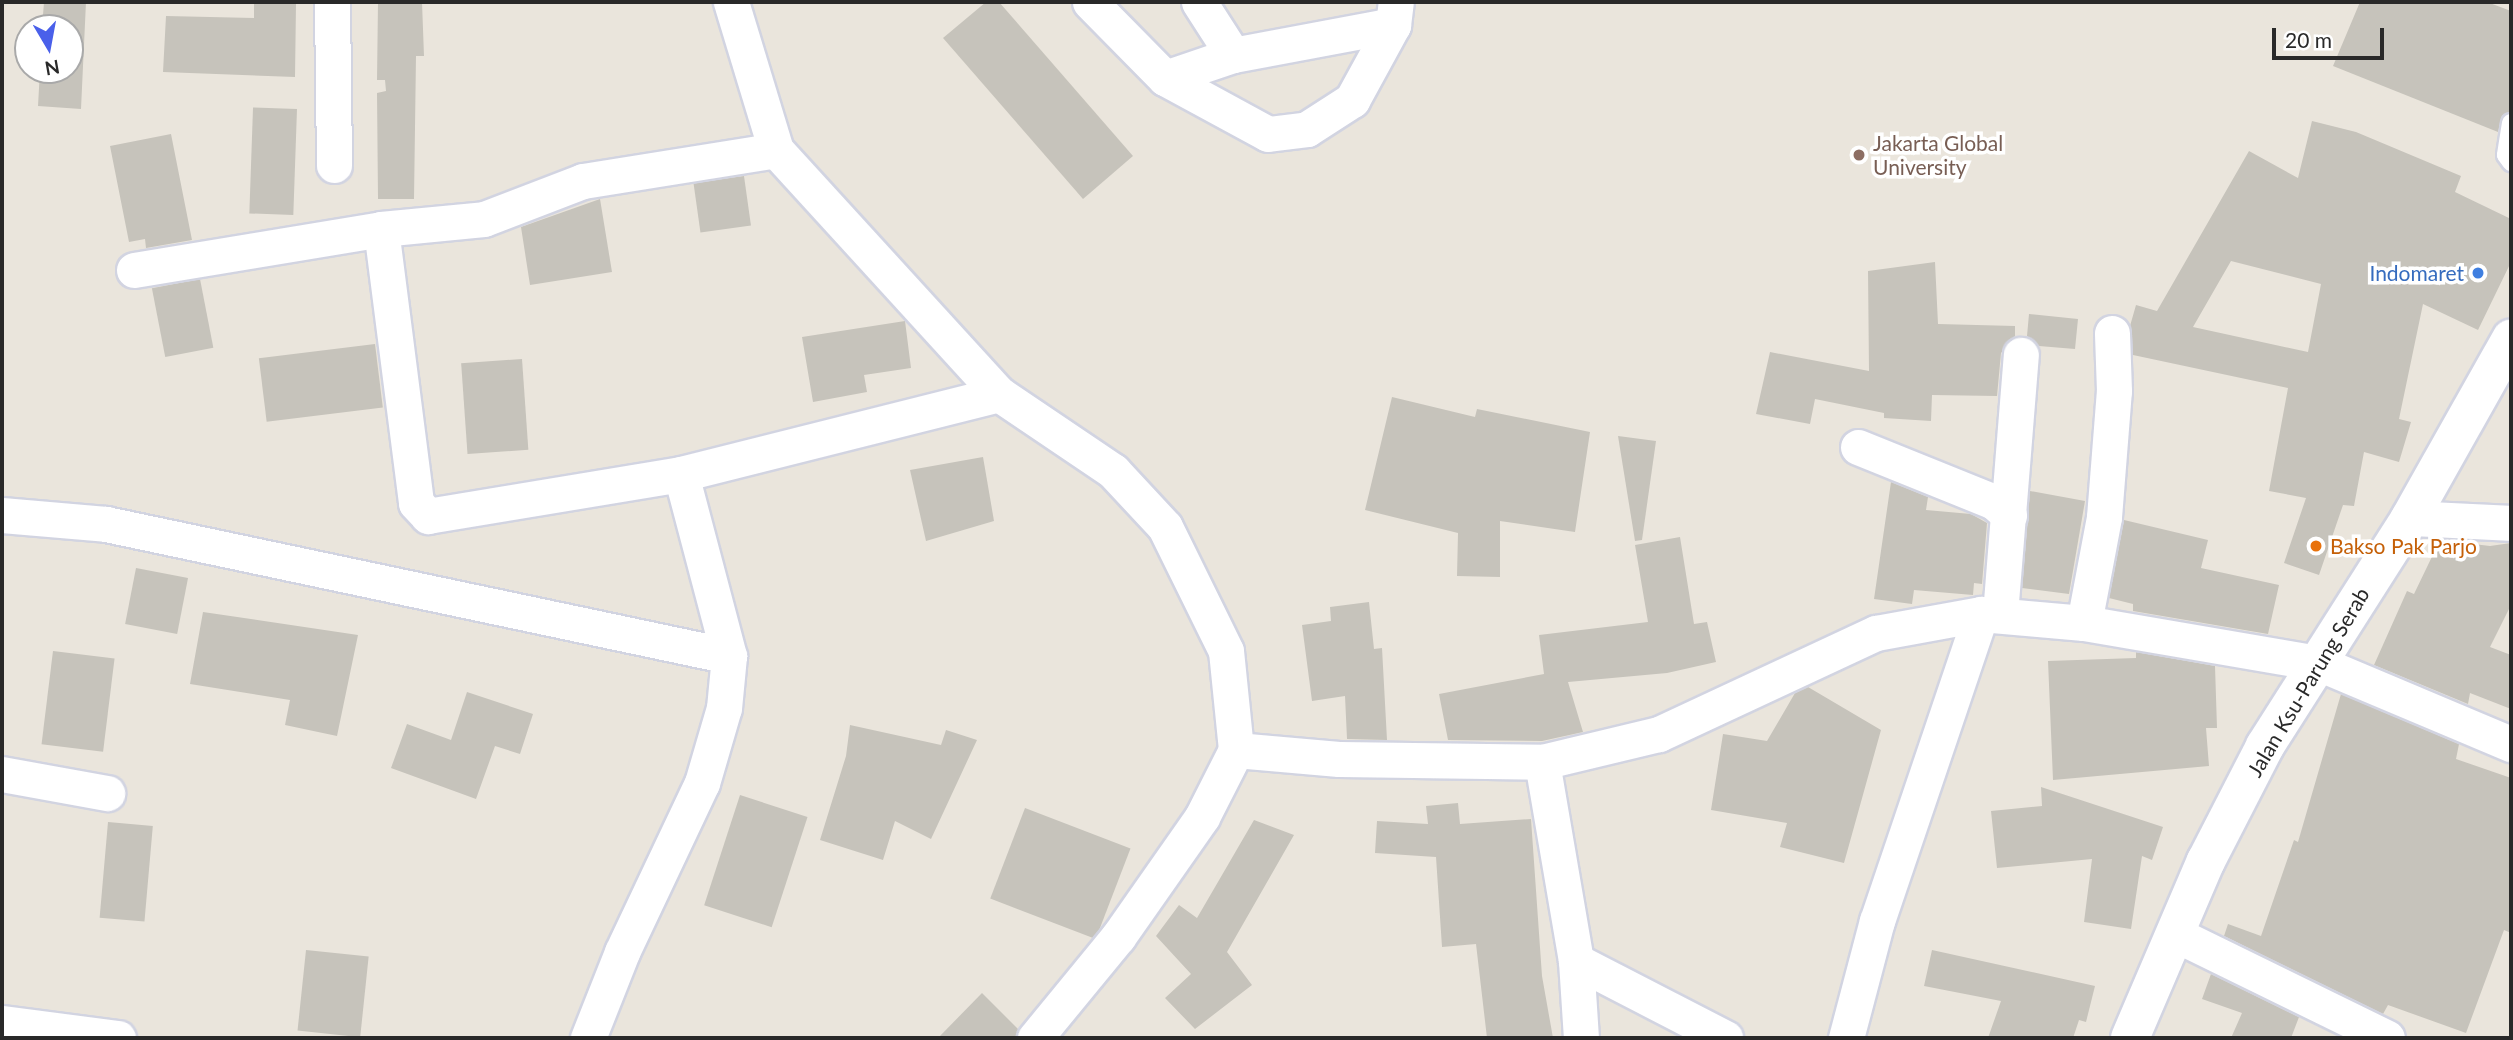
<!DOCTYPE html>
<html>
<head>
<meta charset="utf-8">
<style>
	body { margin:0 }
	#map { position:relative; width:2513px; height:1040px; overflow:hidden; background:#eae5dc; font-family:Lato,sans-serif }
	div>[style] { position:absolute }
	.building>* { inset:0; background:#c6c3bb; transform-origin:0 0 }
	.roads { filter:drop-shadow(2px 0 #d2d4e1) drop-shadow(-2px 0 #d2d4e1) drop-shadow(0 2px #d2d4e1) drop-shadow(0 -2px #d2d4e1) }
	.service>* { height:18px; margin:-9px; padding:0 9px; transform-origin:9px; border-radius:9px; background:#fff }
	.minor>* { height:35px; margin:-17.5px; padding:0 17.5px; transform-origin:17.5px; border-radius:17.5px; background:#fff }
	.tertiary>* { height:38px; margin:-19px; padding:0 19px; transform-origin:19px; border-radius:19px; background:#fff }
	.dots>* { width:19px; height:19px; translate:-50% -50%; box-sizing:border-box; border:4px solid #fff; border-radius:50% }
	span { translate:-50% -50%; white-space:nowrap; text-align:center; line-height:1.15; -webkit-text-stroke:7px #fff; paint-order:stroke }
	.education-label { font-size:21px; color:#785e54 }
	.left { translate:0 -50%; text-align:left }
	.shop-label { font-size:21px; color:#366cbe }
	.right { translate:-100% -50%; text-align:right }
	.food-label { font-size:21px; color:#c56008 }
	.street-label { font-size:21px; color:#292929 }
	.frame { position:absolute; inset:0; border:4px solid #292929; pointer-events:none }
	.north { position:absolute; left:14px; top:14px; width:70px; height:70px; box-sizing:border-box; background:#fff; border:2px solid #a9a9a9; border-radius:50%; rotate:170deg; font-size:19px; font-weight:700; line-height:28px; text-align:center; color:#292929 }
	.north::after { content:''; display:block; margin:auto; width:24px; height:32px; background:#4a60ea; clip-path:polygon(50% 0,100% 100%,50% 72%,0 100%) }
	.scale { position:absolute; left:2272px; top:28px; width:112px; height:32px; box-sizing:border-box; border:4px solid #292929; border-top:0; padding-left:9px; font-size:21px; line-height:24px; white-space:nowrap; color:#292929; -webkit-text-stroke:5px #fff; paint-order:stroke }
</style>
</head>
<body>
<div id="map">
	<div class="building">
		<div style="clip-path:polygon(44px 2px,86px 2px,81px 109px,38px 106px,40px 70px,70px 70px,70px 28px,42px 28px)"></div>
		<div style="clip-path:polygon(378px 2px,422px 2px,424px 56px,416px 56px,414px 199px,378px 199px,377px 93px,386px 91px,385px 80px,377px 80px)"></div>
		<div style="clip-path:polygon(986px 2px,999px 2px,1133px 156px,1083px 199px,943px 38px)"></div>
		<div style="clip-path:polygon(2360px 2px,2487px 2px,2511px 11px,2511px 112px,2502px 116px,2498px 132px,2333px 66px)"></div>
		<div style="clip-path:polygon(254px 3px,296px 4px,295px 77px,163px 72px,166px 16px,254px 18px)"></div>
		<div style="left:297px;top:109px;width:106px;height:44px;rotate:92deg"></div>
		<div style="clip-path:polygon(evenodd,2312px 121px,2356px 132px,2461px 176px,2455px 192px,2511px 219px,2511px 262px,2478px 330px,2423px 304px,2399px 419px,2411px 422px,2399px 462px,2364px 452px,2354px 506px,2343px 505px,2319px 575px,2284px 563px,2306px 498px,2269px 491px,2288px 388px,2133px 355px,2130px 326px,2136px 305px,2157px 311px,2249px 151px,2298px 178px,2312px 121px,2231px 261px,2321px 284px,2308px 352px,2193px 327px,2231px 261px)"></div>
		<div style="clip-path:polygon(171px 134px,192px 240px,146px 248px,145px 239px,129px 242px,110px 146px)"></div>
		<div style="left:744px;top:176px;width:50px;height:51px;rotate:82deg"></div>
		<div style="clip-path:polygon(600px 199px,612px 272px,530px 285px,521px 227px)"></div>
		<div style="clip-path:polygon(1935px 262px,1938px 324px,2015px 326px,2015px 336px,2001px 353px,1997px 396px,1932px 395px,1931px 421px,1884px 418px,1884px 413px,1815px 399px,1810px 424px,1756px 414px,1770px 352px,1869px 371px,1868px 271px)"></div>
		<div style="left:200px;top:279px;width:70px;height:49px;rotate:79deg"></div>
		<div style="clip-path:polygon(2029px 314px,2078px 319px,2075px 349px,2039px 346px,2027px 336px)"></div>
		<div style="clip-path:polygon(905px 321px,911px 368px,864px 375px,867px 392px,813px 402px,802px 337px)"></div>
		<div style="left:375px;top:344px;width:64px;height:117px;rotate:83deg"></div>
		<div style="left:522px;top:359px;width:91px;height:61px;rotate:86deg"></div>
		<div style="clip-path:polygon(1392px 397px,1475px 417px,1477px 409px,1590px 432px,1575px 532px,1500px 521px,1500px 577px,1457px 576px,1458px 533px,1365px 510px)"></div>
		<div style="clip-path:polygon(1618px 436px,1656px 441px,1642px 540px,1635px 541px)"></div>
		<div style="clip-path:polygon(983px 457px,994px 521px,926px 541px,910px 470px)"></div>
		<div style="clip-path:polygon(1891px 482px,1928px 497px,1926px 510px,1971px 514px,1987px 523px,1982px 584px,1974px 583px,1973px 595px,1914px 590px,1912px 604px,1874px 599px)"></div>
		<div style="clip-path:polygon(2030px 491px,2085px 501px,2069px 594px,2022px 588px)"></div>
		<div style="clip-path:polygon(2124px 520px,2208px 540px,2201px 568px,2279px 585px,2268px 634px,2133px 611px,2133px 604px,2109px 598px)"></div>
		<div style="clip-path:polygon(1680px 537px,1694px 624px,1707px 622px,1716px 662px,1667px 673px,1568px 682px,1583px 732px,1542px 741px,1448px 740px,1439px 694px,1544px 674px,1539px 635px,1648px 622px,1635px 545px)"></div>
		<div style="clip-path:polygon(2440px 540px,2490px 546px,2511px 543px,2511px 605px,2490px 647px,2511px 655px,2511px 709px,2470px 693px,2468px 704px,2374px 665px,2407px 591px,2414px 594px)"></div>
		<div style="left:136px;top:568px;width:53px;height:57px;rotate:11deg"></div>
		<div style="clip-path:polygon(1369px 602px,1374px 649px,1382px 648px,1387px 740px,1347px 739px,1345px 696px,1312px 701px,1302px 625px,1331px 621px,1330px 607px)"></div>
		<div style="clip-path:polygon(203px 612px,358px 635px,337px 736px,285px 725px,290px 700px,190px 684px)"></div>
		<div style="left:53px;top:651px;width:62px;height:94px;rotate:7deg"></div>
		<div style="clip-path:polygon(2136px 652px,2215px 666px,2217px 728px,2206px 728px,2209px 766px,2053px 780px,2048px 661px,2136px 658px)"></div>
		<div style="clip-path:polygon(1808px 687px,1881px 730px,1844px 863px,1780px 847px,1787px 823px,1711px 810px,1723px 734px,1767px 741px,1795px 693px)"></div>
		<div style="clip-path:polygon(467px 692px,533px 714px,520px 754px,495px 746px,476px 799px,391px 768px,407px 724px,451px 740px)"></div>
		<div style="clip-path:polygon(2341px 694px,2459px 744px,2456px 759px,2511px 778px,2511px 933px,2504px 930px,2466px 1033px,2388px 1005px,2383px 1014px,2224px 936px,2228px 924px,2261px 936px,2294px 840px,2298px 842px)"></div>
		<div style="clip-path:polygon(850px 725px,941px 745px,946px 730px,977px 740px,931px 839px,895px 821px,883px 860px,820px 840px,846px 756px)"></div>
		<div style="clip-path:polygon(2041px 787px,2163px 827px,2152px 860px,2142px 856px,2131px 929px,2084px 922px,2092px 859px,1997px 868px,1991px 811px,2042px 806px)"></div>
		<div style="left:740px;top:795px;width:71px;height:116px;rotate:18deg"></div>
		<div style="clip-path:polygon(1458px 803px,1460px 824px,1531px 819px,1542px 976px,1553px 1038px,1487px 1038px,1476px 944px,1442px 947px,1436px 857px,1375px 853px,1377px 821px,1428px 824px,1426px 806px)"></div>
		<div style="left:1025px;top:808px;width:113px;height:97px;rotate:21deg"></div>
		<div style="clip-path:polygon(1254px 820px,1294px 835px,1227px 952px,1252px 985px,1195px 1029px,1165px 998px,1191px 974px,1156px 936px,1179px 905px,1197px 918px)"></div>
		<div style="left:108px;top:822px;width:45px;height:96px;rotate:5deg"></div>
		<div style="left:306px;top:950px;width:63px;height:81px;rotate:6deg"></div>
		<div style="clip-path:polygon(1932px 950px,2095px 986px,2086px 1022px,2079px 1020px,2073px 1038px,1988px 1038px,2001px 1001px,1924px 986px)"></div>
		<div style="clip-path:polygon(2211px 974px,2299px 1017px,2291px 1038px,2231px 1038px,2242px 1013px,2202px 999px)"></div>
		<div style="clip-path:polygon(982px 993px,1018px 1029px,1015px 1038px,938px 1038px)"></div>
	</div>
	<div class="roads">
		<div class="service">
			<div style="left:2511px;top:123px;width:32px;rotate:99deg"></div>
			<div style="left:2506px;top:155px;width:9px;rotate:54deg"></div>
		</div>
		<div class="minor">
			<div style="left:332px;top:2px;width:163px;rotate:89.3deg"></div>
			<div style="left:731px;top:2px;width:155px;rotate:73.1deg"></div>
			<div style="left:776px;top:150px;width:331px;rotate:47.6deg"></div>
			<div style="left:999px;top:394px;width:138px;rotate:34deg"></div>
			<div style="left:1113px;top:471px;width:76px;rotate:47.1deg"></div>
			<div style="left:1165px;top:527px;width:138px;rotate:63.8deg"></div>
			<div style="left:1226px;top:651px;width:100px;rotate:84.2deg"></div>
			<div style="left:1236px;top:750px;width:75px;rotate:116.9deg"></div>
			<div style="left:1202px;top:817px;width:146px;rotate:125deg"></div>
			<div style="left:1118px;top:937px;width:131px;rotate:129.4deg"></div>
			<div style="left:1090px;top:2px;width:107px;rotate:45.4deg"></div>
			<div style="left:1165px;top:78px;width:117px;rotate:28.5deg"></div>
			<div style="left:1268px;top:134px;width:39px;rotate:-7deg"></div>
			<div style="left:1307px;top:129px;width:54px;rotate:-32.8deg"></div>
			<div style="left:1352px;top:100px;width:85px;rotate:-61.3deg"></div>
			<div style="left:1393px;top:25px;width:23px;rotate:-83deg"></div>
			<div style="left:1199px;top:2px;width:63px;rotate:57.3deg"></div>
			<div style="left:1165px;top:78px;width:72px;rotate:-18.7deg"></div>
			<div style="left:1233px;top:55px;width:163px;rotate:-10.6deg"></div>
			<div style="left:381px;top:229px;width:276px;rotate:82.7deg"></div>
			<div style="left:416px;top:503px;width:18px;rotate:47deg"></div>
			<div style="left:428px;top:516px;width:256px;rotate:-9.4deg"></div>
			<div style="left:681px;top:474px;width:328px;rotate:-14.1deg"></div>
			<div style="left:134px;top:270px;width:250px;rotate:-9.4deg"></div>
			<div style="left:381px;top:229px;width:103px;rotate:-5.5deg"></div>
			<div style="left:484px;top:219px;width:106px;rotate:-21deg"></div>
			<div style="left:583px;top:181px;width:195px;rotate:-9.1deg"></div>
			<div style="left:1858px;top:447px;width:147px;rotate:22deg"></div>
			<div style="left:1994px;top:502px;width:20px;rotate:41deg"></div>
			<div style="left:2px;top:515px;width:104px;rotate:4.9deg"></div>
			<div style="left:106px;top:524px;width:637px;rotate:11.96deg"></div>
			<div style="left:2410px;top:518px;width:101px;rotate:2.8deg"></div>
			<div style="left:2000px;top:614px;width:260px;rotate:-85.4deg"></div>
			<div style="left:2084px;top:623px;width:108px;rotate:-79.3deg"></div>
			<div style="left:2104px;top:517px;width:126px;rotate:-85.5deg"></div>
			<div style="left:2114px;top:391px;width:58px;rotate:-92deg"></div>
			<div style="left:1236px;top:750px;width:103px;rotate:5deg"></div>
			<div style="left:1339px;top:759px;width:203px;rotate:0.8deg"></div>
			<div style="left:1542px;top:762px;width:120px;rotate:-13.5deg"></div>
			<div style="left:1659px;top:734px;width:239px;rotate:-25deg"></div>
			<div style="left:1876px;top:633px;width:107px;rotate:-10.3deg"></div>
			<div style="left:1981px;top:614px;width:103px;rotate:5deg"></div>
			<div style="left:2084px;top:623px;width:237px;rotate:9.7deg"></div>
			<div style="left:2318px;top:663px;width:209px;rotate:22.8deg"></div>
			<div style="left:1542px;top:762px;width:202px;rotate:80.3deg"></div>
			<div style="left:1576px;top:961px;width:77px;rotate:86.3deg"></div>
			<div style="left:2px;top:774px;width:107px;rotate:10.3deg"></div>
			<div style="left:2175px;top:934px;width:236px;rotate:26.1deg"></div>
			<div style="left:1576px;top:961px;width:168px;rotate:27.3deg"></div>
			<div style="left:2px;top:1023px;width:117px;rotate:7.4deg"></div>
			<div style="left:588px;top:1038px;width:92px;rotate:-68.4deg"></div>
			<div style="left:622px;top:952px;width:187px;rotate:-64.7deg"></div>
			<div style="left:702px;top:783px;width:78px;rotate:-73.7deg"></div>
			<div style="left:724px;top:708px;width:52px;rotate:-84.5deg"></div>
			<div style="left:729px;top:656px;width:188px;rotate:-104.8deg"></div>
			<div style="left:1846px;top:1038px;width:121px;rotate:-75.2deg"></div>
			<div style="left:1877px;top:921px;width:324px;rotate:-71.3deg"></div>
		</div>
		<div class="tertiary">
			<div style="left:2130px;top:1038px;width:193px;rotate:-66.8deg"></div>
			<div style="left:2206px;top:861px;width:129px;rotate:-62.8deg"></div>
			<div style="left:2265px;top:746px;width:270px;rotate:-57.5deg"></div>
			<div style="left:2410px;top:518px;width:206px;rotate:-60.6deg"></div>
		</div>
	</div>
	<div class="dots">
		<div style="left:1859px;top:155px;background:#8d6e63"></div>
		<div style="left:2478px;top:273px;background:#3f7fe0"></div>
		<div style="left:2316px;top:546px;background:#e8710a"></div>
	</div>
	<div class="education-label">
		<span class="left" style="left:1873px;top:155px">Jakarta Global<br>University</span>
	</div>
	<div class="shop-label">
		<span class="right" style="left:2464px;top:273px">Indomaret</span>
	</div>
	<div class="food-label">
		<span class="left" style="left:2330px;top:546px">Bakso Pak Parjo</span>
	</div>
	<div class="street-label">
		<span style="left:2308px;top:682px;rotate:-59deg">Jalan Ksu-Parung Serab</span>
	</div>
	<div class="frame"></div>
	<div class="north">N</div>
	<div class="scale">20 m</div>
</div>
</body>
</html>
